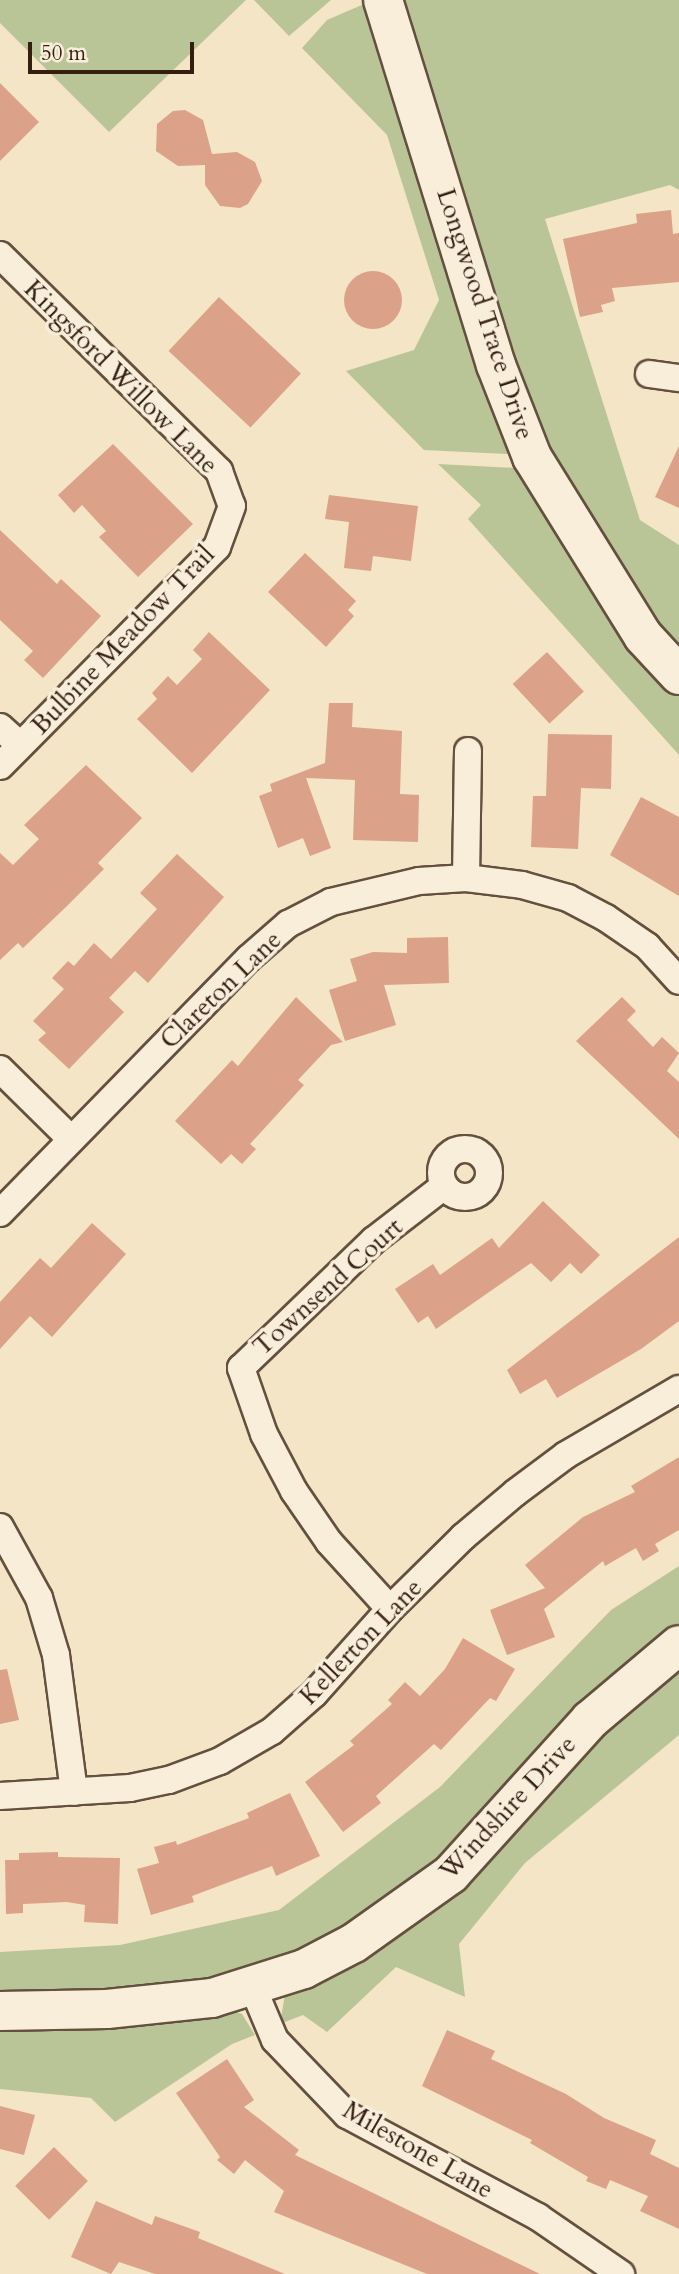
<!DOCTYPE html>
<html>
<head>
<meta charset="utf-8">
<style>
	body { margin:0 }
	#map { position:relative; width:679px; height:2274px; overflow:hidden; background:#f4e5c6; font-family:Cardo,serif }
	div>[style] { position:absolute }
	.green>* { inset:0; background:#b9c597 }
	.building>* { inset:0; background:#dba189; transform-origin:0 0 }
	.round { border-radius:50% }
	.roads { filter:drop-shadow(2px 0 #64503e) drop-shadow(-2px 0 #64503e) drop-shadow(0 2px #64503e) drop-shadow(0 -2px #64503e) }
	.street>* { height:26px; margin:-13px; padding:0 13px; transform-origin:13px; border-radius:13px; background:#f8eeda }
	.street>.ring { margin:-13px; padding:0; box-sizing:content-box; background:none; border:26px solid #f8eeda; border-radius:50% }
	.secondary>* { height:38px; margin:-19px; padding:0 19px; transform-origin:19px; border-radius:19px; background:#f8eeda }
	span { translate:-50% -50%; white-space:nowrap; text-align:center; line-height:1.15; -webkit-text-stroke:7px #f8eeda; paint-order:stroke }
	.street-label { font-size:26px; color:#341e10 }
	.scale { position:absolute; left:28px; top:42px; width:166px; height:32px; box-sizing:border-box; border:4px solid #341e10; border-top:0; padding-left:9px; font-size:21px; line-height:24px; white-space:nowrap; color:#341e10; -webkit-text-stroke:5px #f8eeda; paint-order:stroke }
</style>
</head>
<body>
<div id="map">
	<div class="green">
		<div style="clip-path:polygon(0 0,246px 0,109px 132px,0 23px)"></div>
		<div style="clip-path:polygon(254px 0,331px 0,289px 36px)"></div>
		<div style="clip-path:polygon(397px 0,679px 0,679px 190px,670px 185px,545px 219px,640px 520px,679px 545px,679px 652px,628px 590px,550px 453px,512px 362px)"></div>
		<div style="clip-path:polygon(364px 4px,375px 14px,515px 448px,507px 454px,424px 450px,346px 371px,414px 350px,439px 300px,387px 135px,302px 48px,327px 20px)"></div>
		<div style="clip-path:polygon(438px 464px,517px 468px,649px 663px,679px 696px,679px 755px,468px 519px,481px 505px)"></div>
		<div style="clip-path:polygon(679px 1566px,679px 1628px,423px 1876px,354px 1924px,283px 1959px,220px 1981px,0 2000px,0 1952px,120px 1945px,279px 1910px,440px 1787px,611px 1610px)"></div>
		<div style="clip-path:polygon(679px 1661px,679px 1735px,525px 1863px,459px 1944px,465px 1997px,396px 1967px,327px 2032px,303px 2015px,280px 2024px,285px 1994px)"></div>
		<div style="clip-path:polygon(230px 2010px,242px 2014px,255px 2035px,232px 2044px,115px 2122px,91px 2098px,0 2089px,0 2030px,143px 2025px)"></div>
	</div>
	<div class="building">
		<div style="clip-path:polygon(0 83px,39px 122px,0 161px)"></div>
		<div style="clip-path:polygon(185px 110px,203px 120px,212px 154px,237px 152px,255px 162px,262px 181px,248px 204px,240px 208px,220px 206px,205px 185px,205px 165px,178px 166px,156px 151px,157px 124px,173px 111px)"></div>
		<div style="clip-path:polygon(671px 210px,673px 234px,679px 233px,679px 282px,612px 288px,615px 301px,601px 305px,603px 312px,580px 317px,563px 239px,637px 223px,636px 214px)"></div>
		<div class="round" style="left:344px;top:271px;width:58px;height:58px"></div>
		<div style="left:219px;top:297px;width:112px;height:74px;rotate:43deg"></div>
		<div style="clip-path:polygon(113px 444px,193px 524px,138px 577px,99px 537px,106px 531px,82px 505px,74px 513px,58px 495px)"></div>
		<div style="clip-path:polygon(679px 446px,679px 508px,655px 497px)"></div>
		<div style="clip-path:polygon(329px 495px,418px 506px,411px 561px,373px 556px,371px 571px,344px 568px,349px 522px,325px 519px)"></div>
		<div style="clip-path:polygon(0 530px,57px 584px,61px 579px,101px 616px,43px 678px,24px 660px,33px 651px,0 620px)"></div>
		<div style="clip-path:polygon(305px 553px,356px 601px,348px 610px,354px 616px,326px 647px,268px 592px)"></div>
		<div style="clip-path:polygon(209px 632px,270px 690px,192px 773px,137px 719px,157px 699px,152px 693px,168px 676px,177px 685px,202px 659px,193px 650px)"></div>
		<div style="left:547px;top:652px;width:54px;height:47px;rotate:47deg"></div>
		<div style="clip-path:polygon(329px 703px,353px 703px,352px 727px,402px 731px,400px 794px,419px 795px,418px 842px,353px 840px,355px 780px,306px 778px,331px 848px,310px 856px,303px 838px,278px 848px,259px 796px,272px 791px,270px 784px,325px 763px)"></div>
		<div style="clip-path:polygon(548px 734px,612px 735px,611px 789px,581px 788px,578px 849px,531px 847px,533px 796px,546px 796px)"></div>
		<div style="clip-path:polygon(86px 765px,142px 818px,98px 863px,104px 869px,67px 906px,23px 948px,18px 943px,0 960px,0 853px,13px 865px,39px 839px,24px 825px)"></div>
		<div style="clip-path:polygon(641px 797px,679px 817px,679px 896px,610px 855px)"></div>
		<div style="clip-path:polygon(177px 854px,224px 897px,148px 983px,135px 971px,109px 998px,124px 1012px,69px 1069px,38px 1040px,46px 1033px,33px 1021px,64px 989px,52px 978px,68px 961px,74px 966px,94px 943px,111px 959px,157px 909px,140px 893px)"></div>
		<div style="clip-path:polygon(448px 937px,449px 983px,384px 985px,396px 1025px,345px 1041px,329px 990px,357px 981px,350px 959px,373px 952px,407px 953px,407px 938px)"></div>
		<div style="clip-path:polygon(296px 997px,343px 1042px,331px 1045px,298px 1080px,304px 1085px,250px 1144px,256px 1149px,242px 1164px,231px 1154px,221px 1164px,175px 1121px,232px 1060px,238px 1066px)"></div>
		<div style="clip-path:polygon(622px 997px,636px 1011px,627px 1020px,653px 1047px,662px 1037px,679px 1053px,667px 1071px,679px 1082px,679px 1139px,576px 1041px)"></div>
		<div style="clip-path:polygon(543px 1201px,600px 1255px,581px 1274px,570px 1263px,551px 1282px,531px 1263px,436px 1329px,428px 1316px,418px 1323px,395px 1289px,433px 1264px,440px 1275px,492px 1238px,499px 1248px)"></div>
		<div style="clip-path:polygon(92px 1223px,126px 1254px,52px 1337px,30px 1316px,0 1349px,0 1302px,40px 1258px,51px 1268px)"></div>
		<div style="clip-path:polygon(679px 1237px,679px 1321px,641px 1349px,557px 1398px,546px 1379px,520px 1394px,507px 1370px)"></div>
		<div style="clip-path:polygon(679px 1457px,679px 1530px,655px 1544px,659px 1551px,643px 1561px,636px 1548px,605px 1566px,603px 1561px,544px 1609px,555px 1637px,507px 1655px,490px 1610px,545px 1588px,525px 1565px,583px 1517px,635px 1492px,631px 1486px)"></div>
		<div style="clip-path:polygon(463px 1638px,515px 1669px,496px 1701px,490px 1698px,441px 1750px,434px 1744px,376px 1796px,381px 1803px,343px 1832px,305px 1782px,354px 1745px,350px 1741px,392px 1704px,388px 1700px,405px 1682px,420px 1696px,445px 1669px)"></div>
		<div style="clip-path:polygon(7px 1669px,19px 1720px,0 1724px,0 1670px)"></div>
		<div style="clip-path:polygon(290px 1793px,320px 1856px,276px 1876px,272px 1866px,192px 1896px,194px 1902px,151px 1915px,137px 1869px,159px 1863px,154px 1847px,176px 1841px,177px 1845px,249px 1818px,247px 1813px)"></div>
		<div style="clip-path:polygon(58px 1852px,58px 1857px,120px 1858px,118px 1924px,84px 1922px,85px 1905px,67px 1902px,23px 1904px,23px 1913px,6px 1914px,5px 1860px,19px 1860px,19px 1853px)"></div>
		<div style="clip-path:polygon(447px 2030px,495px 2051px,491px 2059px,566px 2094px,604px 2118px,656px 2140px,650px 2154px,679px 2168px,679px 2229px,640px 2211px,648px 2196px,610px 2180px,606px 2189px,586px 2181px,588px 2177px,530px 2143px,532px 2140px,422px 2086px)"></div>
		<div style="clip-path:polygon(227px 2059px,254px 2100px,244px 2107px,299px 2150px,295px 2155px,540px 2274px,427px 2274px,274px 2212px,284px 2191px,245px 2160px,234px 2174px,217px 2160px,220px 2157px,176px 2093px)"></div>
		<div style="clip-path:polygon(0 2106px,35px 2115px,24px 2155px,0 2149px)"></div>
		<div style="left:54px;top:2147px;width:48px;height:55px;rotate:45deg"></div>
		<div style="clip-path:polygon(96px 2201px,152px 2225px,155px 2216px,200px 2232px,198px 2238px,285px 2274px,155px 2274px,119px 2262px,111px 2274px,71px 2257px)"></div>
	</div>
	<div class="roads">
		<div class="street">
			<div style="left:0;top:255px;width:308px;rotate:44.6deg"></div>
			<div style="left:219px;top:471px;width:37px;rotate:70deg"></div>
			<div style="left:232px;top:506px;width:44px;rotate:110.1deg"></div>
			<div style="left:217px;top:547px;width:308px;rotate:134.7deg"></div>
			<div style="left:649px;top:374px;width:30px;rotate:8deg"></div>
			<div style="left:0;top:727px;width:27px;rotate:42deg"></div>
			<div style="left:466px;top:878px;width:127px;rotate:-89.1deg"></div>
			<div style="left:0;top:1069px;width:100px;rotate:44.6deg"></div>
			<div class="ring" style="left:441px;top:1149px;width:22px;height:22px"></div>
			<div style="left:0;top:1213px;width:356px;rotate:-45.7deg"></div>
			<div style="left:249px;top:958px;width:52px;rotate:-41.1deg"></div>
			<div style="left:288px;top:924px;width:48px;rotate:-27.1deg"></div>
			<div style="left:331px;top:902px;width:90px;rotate:-13.4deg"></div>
			<div style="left:419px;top:881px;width:47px;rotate:-3.7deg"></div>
			<div style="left:466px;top:878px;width:56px;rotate:7.1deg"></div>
			<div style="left:522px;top:885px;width:48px;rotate:15.8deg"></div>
			<div style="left:568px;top:898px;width:43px;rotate:27.8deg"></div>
			<div style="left:606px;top:918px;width:50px;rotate:34.3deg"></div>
			<div style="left:647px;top:946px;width:47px;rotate:47.6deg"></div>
			<div style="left:0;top:1527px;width:81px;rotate:61.2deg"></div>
			<div style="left:39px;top:1598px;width:59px;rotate:73.4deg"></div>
			<div style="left:56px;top:1655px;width:138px;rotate:82.5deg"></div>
			<div style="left:390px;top:1609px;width:91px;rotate:-132.3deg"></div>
			<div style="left:329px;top:1542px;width:62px;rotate:-124.5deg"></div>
			<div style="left:294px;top:1491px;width:64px;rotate:-117.8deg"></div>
			<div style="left:264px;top:1434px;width:70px;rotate:-109.2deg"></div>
			<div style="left:241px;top:1368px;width:185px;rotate:-43.9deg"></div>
			<div style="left:374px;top:1240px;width:88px;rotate:-37.6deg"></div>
			<div style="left:0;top:1796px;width:130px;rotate:-3.5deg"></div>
			<div style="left:130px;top:1788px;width:40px;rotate:-12deg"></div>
			<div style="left:169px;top:1780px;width:54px;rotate:-20.4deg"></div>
			<div style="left:220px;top:1761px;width:60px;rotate:-30deg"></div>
			<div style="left:272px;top:1731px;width:56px;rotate:-41.4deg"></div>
			<div style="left:314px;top:1694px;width:114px;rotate:-48.2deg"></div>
			<div style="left:390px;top:1609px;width:103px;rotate:-44.6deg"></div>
			<div style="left:463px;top:1537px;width:68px;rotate:-40.2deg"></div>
			<div style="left:515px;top:1493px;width:64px;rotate:-36.7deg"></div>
			<div style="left:566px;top:1455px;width:131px;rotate:-30.3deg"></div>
			<div style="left:253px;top:1988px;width:56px;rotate:67.1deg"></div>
			<div style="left:275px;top:2040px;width:104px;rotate:46.2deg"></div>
			<div style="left:347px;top:2115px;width:217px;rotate:28.1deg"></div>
			<div style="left:538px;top:2217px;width:101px;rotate:34.5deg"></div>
		</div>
		<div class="secondary">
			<div style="left:383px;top:0;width:382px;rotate:72.8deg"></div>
			<div style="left:496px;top:365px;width:99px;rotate:68.6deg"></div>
			<div style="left:532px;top:457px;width:211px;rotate:58.2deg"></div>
			<div style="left:643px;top:636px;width:53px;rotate:47.3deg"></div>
			<div style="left:0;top:2011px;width:107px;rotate:-1.1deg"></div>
			<div style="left:107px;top:2009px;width:106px;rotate:-6deg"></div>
			<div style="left:212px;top:1998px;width:96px;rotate:-17.5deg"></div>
			<div style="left:304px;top:1969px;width:56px;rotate:-27.5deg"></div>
			<div style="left:354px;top:1943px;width:119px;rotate:-35.4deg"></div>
			<div style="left:451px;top:1874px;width:207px;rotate:-47.9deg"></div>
			<div style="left:590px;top:1720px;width:116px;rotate:-40.1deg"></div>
		</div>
	</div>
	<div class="street-label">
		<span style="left:485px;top:314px;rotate:72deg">Longwood Trace Drive</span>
		<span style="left:121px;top:377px;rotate:45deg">Kingsford Willow Lane</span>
		<span style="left:123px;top:640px;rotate:-46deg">Bulbine Meadow Trail</span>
		<span style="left:221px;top:990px;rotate:-44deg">Clareton Lane</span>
		<span style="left:328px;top:1287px;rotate:-42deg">Townsend Court</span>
		<span style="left:361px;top:1642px;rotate:-46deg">Kellerton Lane</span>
		<span style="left:508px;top:1808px;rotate:-47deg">Windshire Drive</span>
		<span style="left:418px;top:2150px;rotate:30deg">Milestone Lane</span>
	</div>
	<div class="scale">50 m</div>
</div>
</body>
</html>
